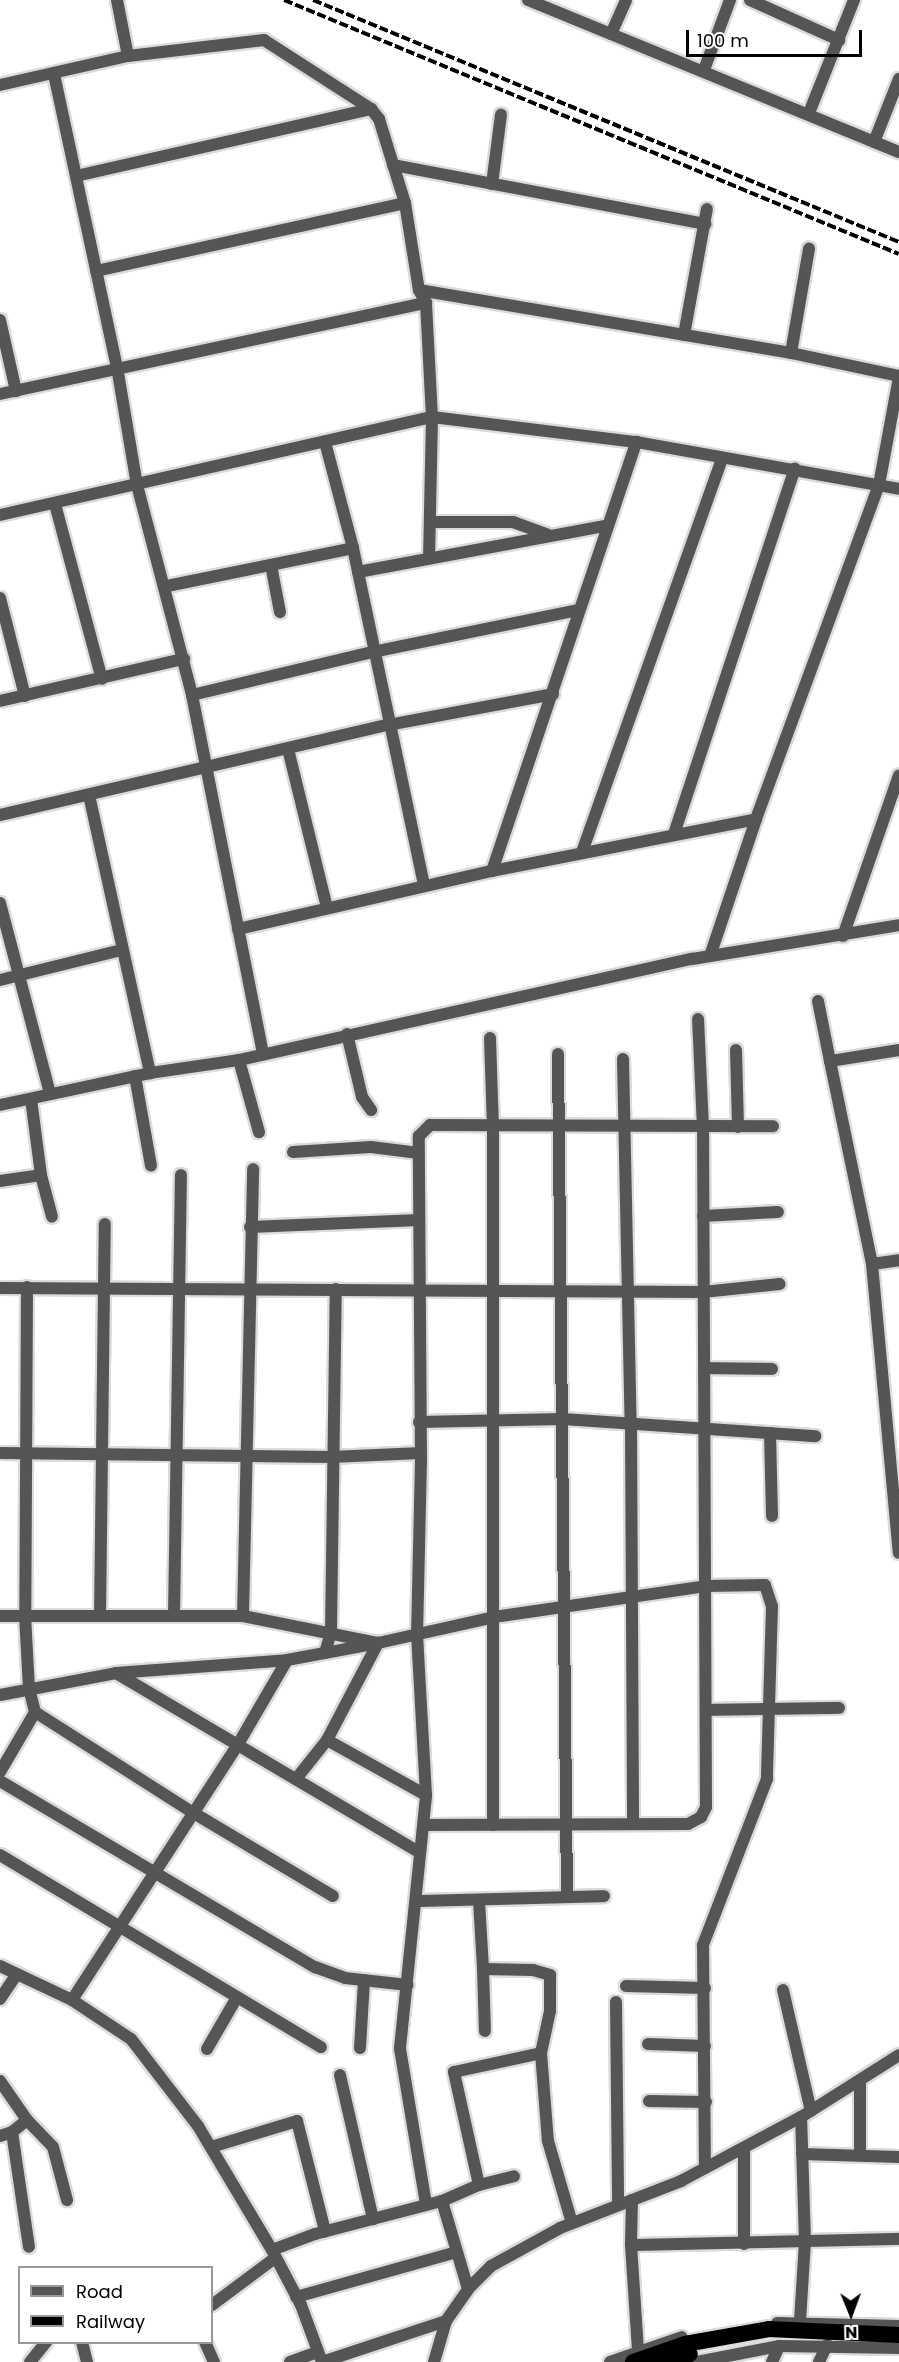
<!DOCTYPE html>
<html>
<head>
<meta charset="utf-8">
<style>
	body { margin:0 }
	#map { position:relative; width:899px; height:2362px; overflow:hidden; background:#fff; font-family:Poppins,sans-serif }
	div>[style] { position:absolute }
	.roads { filter:drop-shadow(2px 0 #dbdbdb) drop-shadow(-2px 0 #dbdbdb) drop-shadow(0 2px #dbdbdb) drop-shadow(0 -2px #dbdbdb) }
	.minor>* { height:12px; margin:-6px; padding:0 6px; transform-origin:6px; border-radius:6px; background:#555 }
	.tertiary>* { height:12px; margin:-6px; padding:0 6px; transform-origin:6px; border-radius:6px; background:#555 }
	.trunk>* { height:16px; margin:-8px; padding:0 8px; transform-origin:8px; border-radius:8px; background:#000 }
	.rail>* { height:4px; margin-top:-2px; transform-origin:0; background:repeating-linear-gradient(90deg,#000 0 9px,transparent 0 12px) }
	span { translate:-50% -50%; white-space:nowrap; text-align:center; line-height:1.15; -webkit-text-stroke:4.5px #fff; paint-order:stroke }
	.legend { position:absolute; left:18px; top:2266px; width:195px; height:78px; box-sizing:border-box; background:#fff; border:2px solid #999; margin:0; padding:8px 10px; list-style:none; font-size:18px; color:#000 }
	.legend li { display:flex; align-items:center; gap:12px; height:30px }
	.legend b { width:30px; border:2px solid #999 }
	.north { position:absolute; left:821px; top:2284px; width:60px; height:60px; -webkit-text-stroke:4px #fff; paint-order:stroke; rotate:179deg; font-size:16px; font-weight:700; line-height:24px; text-align:center; color:#000 }
	.north::after { content:''; display:block; margin:auto; width:21px; height:27px; background:#000; clip-path:polygon(50% 0,100% 100%,50% 72%,0 100%) }
	.scale { position:absolute; left:686px; top:30px; width:176px; height:27px; box-sizing:border-box; border:3px solid #000; border-top:0; padding-left:8px; font-size:18px; line-height:21px; white-space:nowrap; color:#000; -webkit-text-stroke:4px #fff; paint-order:stroke }
</style>
</head>
<body>
<div id="map">
	<div class="roads">
		<div class="minor">
			<div style="left:117px;top:0;width:57px;rotate:78.9deg"></div>
			<div style="left:528px;top:0;width:401px;rotate:22.3deg"></div>
			<div style="left:750px;top:0;width:98px;rotate:24.2deg"></div>
			<div style="left:611px;top:34px;width:37px;rotate:-66deg"></div>
			<div style="left:704px;top:70px;width:75px;rotate:-69.6deg"></div>
			<div style="left:54px;top:74px;width:300px;rotate:77.9deg"></div>
			<div style="left:117px;top:367px;width:120px;rotate:80.4deg"></div>
			<div style="left:137px;top:485px;width:217px;rotate:75.3deg"></div>
			<div style="left:192px;top:695px;width:365px;rotate:78.8deg"></div>
			<div style="left:0;top:85px;width:131px;rotate:-12.8deg"></div>
			<div style="left:128px;top:56px;width:137px;rotate:-6.7deg"></div>
			<div style="left:264px;top:40px;width:127px;rotate:32.8deg"></div>
			<div style="left:371px;top:109px;width:13px;rotate:51deg"></div>
			<div style="left:379px;top:119px;width:88px;rotate:72.8deg"></div>
			<div style="left:405px;top:203px;width:88px;rotate:80.9deg"></div>
			<div style="left:419px;top:290px;width:15px;rotate:62deg"></div>
			<div style="left:426px;top:303px;width:114px;rotate:87deg"></div>
			<div style="left:432px;top:417px;width:139px;rotate:91.2deg"></div>
			<div style="left:809px;top:113px;width:122px;rotate:-68.3deg"></div>
			<div style="left:874px;top:142px;width:68px;rotate:-68.4deg"></div>
			<div style="left:393px;top:165px;width:318px;rotate:10.7deg"></div>
			<div style="left:76px;top:176px;width:303px;rotate:-12.8deg"></div>
			<div style="left:492px;top:184px;width:70px;rotate:-82.6deg"></div>
			<div style="left:96px;top:271px;width:316px;rotate:-12.4deg"></div>
			<div style="left:419px;top:290px;width:377px;rotate:9.6deg"></div>
			<div style="left:791px;top:353px;width:110px;rotate:12deg"></div>
			<div style="left:0;top:320px;width:73px;rotate:77.3deg"></div>
			<div style="left:684px;top:335px;width:128px;rotate:-79.7deg"></div>
			<div style="left:791px;top:353px;width:106px;rotate:-80.2deg"></div>
			<div style="left:0;top:394px;width:436px;rotate:-12.1deg"></div>
			<div style="left:325px;top:442px;width:110px;rotate:75.2deg"></div>
			<div style="left:353px;top:548px;width:345px;rotate:78.1deg"></div>
			<div style="left:55px;top:504px;width:181px;rotate:75deg"></div>
			<div style="left:0;top:515px;width:443px;rotate:-12.8deg"></div>
			<div style="left:432px;top:417px;width:206px;rotate:7deg"></div>
			<div style="left:636px;top:442px;width:267px;rotate:10.1deg"></div>
			<div style="left:431px;top:522px;width:82px"></div>
			<div style="left:513px;top:522px;width:37px;rotate:20deg"></div>
			<div style="left:271px;top:565px;width:48px;rotate:79.2deg"></div>
			<div style="left:358px;top:572px;width:254px;rotate:-10.6deg"></div>
			<div style="left:167px;top:586px;width:190px;rotate:-11.5deg"></div>
			<div style="left:0;top:598px;width:101px;rotate:75.7deg"></div>
			<div style="left:192px;top:695px;width:186px;rotate:-13.4deg"></div>
			<div style="left:373px;top:652px;width:209px;rotate:-11.6deg"></div>
			<div style="left:0;top:701px;width:189px;rotate:-12.9deg"></div>
			<div style="left:288px;top:749px;width:164px;rotate:76.2deg"></div>
			<div style="left:89px;top:795px;width:285px;rotate:77.6deg"></div>
			<div style="left:0;top:815px;width:398px;rotate:-13.1deg"></div>
			<div style="left:388px;top:725px;width:168px;rotate:-10.6deg"></div>
			<div style="left:674px;top:834px;width:385px;rotate:-71.7deg"></div>
			<div style="left:582px;top:852px;width:418px;rotate:-70.4deg"></div>
			<div style="left:492px;top:871px;width:453px;rotate:-71.4deg"></div>
			<div style="left:0;top:903px;width:197px;rotate:75.3deg"></div>
			<div style="left:238px;top:929px;width:261px;rotate:-12.9deg"></div>
			<div style="left:492px;top:871px;width:269px;rotate:-11.1deg"></div>
			<div style="left:843px;top:936px;width:170px;rotate:-70.8deg"></div>
			<div style="left:710px;top:956px;width:145px;rotate:-71.4deg"></div>
			<div style="left:756px;top:819px;width:356px;rotate:-69.8deg"></div>
			<div style="left:879px;top:485px;width:110px;rotate:-79.5deg"></div>
			<div style="left:0;top:980px;width:125px;rotate:-13.9deg"></div>
			<div style="left:818px;top:1001px;width:61px;rotate:78.7deg"></div>
			<div style="left:347px;top:1034px;width:65px;rotate:76.6deg"></div>
			<div style="left:362px;top:1097px;width:16px;rotate:55deg"></div>
			<div style="left:490px;top:1038px;width:90px;rotate:88.1deg"></div>
			<div style="left:493px;top:1128px;width:697px;rotate:90deg"></div>
			<div style="left:736px;top:1050px;width:77px;rotate:88.5deg"></div>
			<div style="left:899px;top:1050px;width:70px;rotate:170.9deg"></div>
			<div style="left:830px;top:1061px;width:207px;rotate:78.3deg"></div>
			<div style="left:872px;top:1264px;width:290px;rotate:84.7deg"></div>
			<div style="left:558px;top:1054px;width:841px;rotate:89.39deg"></div>
			<div style="left:623px;top:1059px;width:367px;rotate:88.8deg"></div>
			<div style="left:631px;top:1426px;width:396px;rotate:89.7deg"></div>
			<div style="left:239px;top:1060px;width:75px;rotate:74.5deg"></div>
			<div style="left:135px;top:1076px;width:91px;rotate:79.9deg"></div>
			<div style="left:31px;top:1099px;width:77px;rotate:82.5deg"></div>
			<div style="left:41px;top:1175px;width:43px;rotate:75.3deg"></div>
			<div style="left:0;top:1105px;width:153px;rotate:-12deg"></div>
			<div style="left:150px;top:1073px;width:90px;rotate:-8.3deg"></div>
			<div style="left:239px;top:1060px;width:464px;rotate:-12.6deg"></div>
			<div style="left:692px;top:959px;width:210px;rotate:-9.3deg"></div>
			<div style="left:293px;top:1152px;width:78px;rotate:-3.7deg"></div>
			<div style="left:371px;top:1147px;width:48px;rotate:7.1deg"></div>
			<div style="left:0;top:1181px;width:41px;rotate:-8.3deg"></div>
			<div style="left:703px;top:1216px;width:75px;rotate:-3.1deg"></div>
			<div style="left:250px;top:1227px;width:169px;rotate:-2.4deg"></div>
			<div style="left:872px;top:1264px;width:27px;rotate:-8deg"></div>
			<div style="left:27px;top:1287px;width:328px;rotate:90.3deg"></div>
			<div style="left:25px;top:1615px;width:73px;rotate:86.9deg"></div>
			<div style="left:29px;top:1688px;width:25px;rotate:76deg"></div>
			<div style="left:35px;top:1712px;width:186px;rotate:32.5deg"></div>
			<div style="left:192px;top:1812px;width:164px;rotate:30.8deg"></div>
			<div style="left:0;top:1288px;width:703px;rotate:0.33deg"></div>
			<div style="left:703px;top:1292px;width:77px;rotate:-5.9deg"></div>
			<div style="left:704px;top:1368px;width:68px;rotate:0.8deg"></div>
			<div style="left:419px;top:1422px;width:144px;rotate:-1.2deg"></div>
			<div style="left:563px;top:1419px;width:253px;rotate:3.9deg"></div>
			<div style="left:770px;top:1433px;width:83px;rotate:88.6deg"></div>
			<div style="left:0;top:1453px;width:331px;rotate:0.7deg"></div>
			<div style="left:331px;top:1457px;width:90px;rotate:-2.5deg"></div>
			<div style="left:100px;top:1615px;width:391px;rotate:-89.3deg"></div>
			<div style="left:0;top:1616px;width:243px"></div>
			<div style="left:243px;top:1616px;width:138px;rotate:11.3deg"></div>
			<div style="left:378px;top:1643px;width:119px;rotate:-12.6deg"></div>
			<div style="left:494px;top:1617px;width:214px;rotate:-8.3deg"></div>
			<div style="left:706px;top:1586px;width:59px;rotate:-1deg"></div>
			<div style="left:765px;top:1585px;width:22px;rotate:72deg"></div>
			<div style="left:772px;top:1606px;width:173px;rotate:91.7deg"></div>
			<div style="left:767px;top:1779px;width:178px;rotate:111.1deg"></div>
			<div style="left:703px;top:1945px;width:223px;rotate:89.5deg"></div>
			<div style="left:174px;top:1616px;width:441px;rotate:-89.1deg"></div>
			<div style="left:243px;top:1616px;width:447px;rotate:-88.7deg"></div>
			<div style="left:325px;top:1653px;width:22px;rotate:-74deg"></div>
			<div style="left:331px;top:1632px;width:343px;rotate:-89.2deg"></div>
			<div style="left:116px;top:1673px;width:353px;rotate:30.6deg"></div>
			<div style="left:0;top:1695px;width:118px;rotate:-10.7deg"></div>
			<div style="left:116px;top:1673px;width:171px;rotate:-4.3deg"></div>
			<div style="left:287px;top:1660px;width:87px;rotate:-10.5deg"></div>
			<div style="left:707px;top:1710px;width:132px;rotate:-0.9deg"></div>
			<div style="left:327px;top:1740px;width:113px;rotate:29.1deg"></div>
			<div style="left:0;top:1772px;width:69px;rotate:-59.7deg"></div>
			<div style="left:296px;top:1779px;width:50px;rotate:-51.5deg"></div>
			<div style="left:327px;top:1740px;width:110px;rotate:-62.3deg"></div>
			<div style="left:0;top:1781px;width:366px;rotate:30.6deg"></div>
			<div style="left:315px;top:1967px;width:32px;rotate:20deg"></div>
			<div style="left:345px;top:1978px;width:63px;rotate:6.3deg"></div>
			<div style="left:424px;top:1825px;width:264px;rotate:-0.2deg"></div>
			<div style="left:688px;top:1824px;width:15px;rotate:-28deg"></div>
			<div style="left:701px;top:1817px;width:11px;rotate:-63deg"></div>
			<div style="left:706px;top:1807px;width:679px;rotate:-90.25deg"></div>
			<div style="left:703px;top:1128px;width:109px;rotate:-92.6deg"></div>
			<div style="left:0;top:1855px;width:374px;rotate:30.9deg"></div>
			<div style="left:417px;top:1901px;width:187px;rotate:-1.5deg"></div>
			<div style="left:479px;top:1901px;width:68px;rotate:86.6deg"></div>
			<div style="left:483px;top:1969px;width:50px;rotate:1.1deg"></div>
			<div style="left:533px;top:1970px;width:18px;rotate:16deg"></div>
			<div style="left:550px;top:1975px;width:36px;rotate:90deg"></div>
			<div style="left:550px;top:2011px;width:43px;rotate:102.1deg"></div>
			<div style="left:541px;top:2053px;width:88px;rotate:85.5deg"></div>
			<div style="left:548px;top:2141px;width:85px;rotate:73.7deg"></div>
			<div style="left:483px;top:1969px;width:62px;rotate:88.2deg"></div>
			<div style="left:626px;top:1986px;width:79px;rotate:1.5deg"></div>
			<div style="left:783px;top:1990px;width:124px;rotate:77deg"></div>
			<div style="left:0;top:1999px;width:27px;rotate:-56deg"></div>
			<div style="left:72px;top:2000px;width:303px;rotate:-57deg"></div>
			<div style="left:237px;top:1746px;width:99px;rotate:-59.8deg"></div>
			<div style="left:616px;top:2002px;width:203px;rotate:89.4deg"></div>
			<div style="left:648px;top:2044px;width:57px;rotate:2deg"></div>
			<div style="left:360px;top:2048px;width:68px;rotate:-86.6deg"></div>
			<div style="left:207px;top:2049px;width:58px;rotate:-59.9deg"></div>
			<div style="left:340px;top:2075px;width:148px;rotate:77.1deg"></div>
			<div style="left:0;top:2081px;width:47px;rotate:55.3deg"></div>
			<div style="left:27px;top:2120px;width:37px;rotate:46deg"></div>
			<div style="left:53px;top:2147px;width:55px;rotate:75.2deg"></div>
			<div style="left:860px;top:2081px;width:73px;rotate:90deg"></div>
			<div style="left:649px;top:2101px;width:57px;rotate:1deg"></div>
			<div style="left:27px;top:2120px;width:19px;rotate:141deg"></div>
			<div style="left:12px;top:2132px;width:116px;rotate:81.6deg"></div>
			<div style="left:0;top:2136px;width:13px;rotate:-18deg"></div>
			<div style="left:211px;top:2147px;width:90px;rotate:-16.8deg"></div>
			<div style="left:297px;top:2121px;width:114px;rotate:75.7deg"></div>
			<div style="left:744px;top:2148px;width:96px;rotate:90deg"></div>
			<div style="left:802px;top:2154px;width:97px;rotate:1.8deg"></div>
			<div style="left:479px;top:2185px;width:116px;rotate:-102.5deg"></div>
			<div style="left:454px;top:2072px;width:89px;rotate:-12.3deg"></div>
			<div style="left:632px;top:2200px;width:45px;rotate:91.3deg"></div>
			<div style="left:631px;top:2245px;width:268px;rotate:-1.3deg"></div>
			<div style="left:442px;top:2201px;width:92px;rotate:73.5deg"></div>
			<div style="left:426px;top:2204px;width:158px;rotate:-99.5deg"></div>
			<div style="left:400px;top:2048px;width:254px;rotate:-84.1deg"></div>
			<div style="left:426px;top:1795px;width:159px;rotate:-93.2deg"></div>
			<div style="left:417px;top:1636px;width:174px;rotate:-88.7deg"></div>
			<div style="left:421px;top:1462px;width:326px;rotate:-90.4deg"></div>
			<div style="left:419px;top:1136px;width:16px;rotate:-45deg"></div>
			<div style="left:430px;top:1125px;width:343px;rotate:0.2deg"></div>
			<div style="left:631px;top:2245px;width:105px;rotate:86.2deg"></div>
			<div style="left:272px;top:2250px;width:46px;rotate:-20.4deg"></div>
			<div style="left:315px;top:2234px;width:131px;rotate:-14.6deg"></div>
			<div style="left:442px;top:2201px;width:40px;rotate:-23.4deg"></div>
			<div style="left:479px;top:2185px;width:36px;rotate:-14deg"></div>
			<div style="left:296px;top:2297px;width:167px;rotate:-15.6deg"></div>
			<div style="left:212px;top:2305px;width:79px;rotate:-36.7deg"></div>
			<div style="left:800px;top:2321px;width:79px;rotate:-86.4deg"></div>
			<div style="left:805px;top:2242px;width:125px;rotate:-91.8deg"></div>
			<div style="left:82px;top:2342px;width:21px;rotate:76deg"></div>
			<div style="left:205px;top:2342px;width:22px;rotate:66deg"></div>
			<div style="left:30px;top:2362px;width:26px;rotate:-51deg"></div>
			<div style="left:290px;top:2362px;width:29px;rotate:-20deg"></div>
			<div style="left:322px;top:2362px;width:131px;rotate:-18.3deg"></div>
			<div style="left:434px;top:2362px;width:43px;rotate:-73.7deg"></div>
			<div style="left:446px;top:2321px;width:39px;rotate:-55deg"></div>
			<div style="left:468px;top:2289px;width:33px;rotate:-45deg"></div>
			<div style="left:491px;top:2266px;width:79px;rotate:-28.8deg"></div>
			<div style="left:560px;top:2228px;width:130px;rotate:-21.2deg"></div>
			<div style="left:681px;top:2181px;width:136px;rotate:-28.1deg"></div>
			<div style="left:801px;top:2117px;width:116px;rotate:-32.3deg"></div>
			<div style="left:772px;top:2362px;width:17px;rotate:-66deg"></div>
			<div style="left:819px;top:2362px;width:19px;rotate:-65deg"></div>
		</div>
		<div class="tertiary">
			<div style="left:0;top:1966px;width:80px;rotate:25.3deg"></div>
			<div style="left:72px;top:2000px;width:71px;rotate:33.5deg"></div>
			<div style="left:131px;top:2039px;width:110px;rotate:52.4deg"></div>
			<div style="left:198px;top:2126px;width:144px;rotate:59.2deg"></div>
			<div style="left:272px;top:2250px;width:62px;rotate:62.2deg"></div>
			<div style="left:301px;top:2305px;width:61px;rotate:69.8deg"></div>
			<div style="left:777px;top:2323px;width:122px;rotate:1.4deg"></div>
			<div style="left:610px;top:2362px;width:76px;rotate:-19.1deg"></div>
			<div style="left:697px;top:2362px;width:84px;rotate:-11deg"></div>
			<div style="left:779px;top:2346px;width:120px;rotate:1deg"></div>
		</div>
		<div class="trunk">
			<div style="left:633px;top:2362px;width:55px;rotate:-19.1deg"></div>
			<div style="left:685px;top:2344px;width:85px;rotate:-10.1deg"></div>
			<div style="left:769px;top:2329px;width:130px;rotate:2.6deg"></div>
			<div style="left:664px;top:2362px;width:27px;rotate:-17deg"></div>
		</div>
	</div>
	<div class="rail">
		<div style="left:284px;top:0;width:665px;rotate:22.44deg"></div>
		<div style="left:313px;top:0;width:634px;rotate:22.44deg"></div>
	</div>
	<ul class="legend">
	<li><b style="height:8px;background:#555"></b>Road</li>
	<li><b style="height:8px;background:#000"></b>Railway</li>
	</ul>
	<div class="north">N</div>
	<div class="scale">100 m</div>
</div>
</body>
</html>
